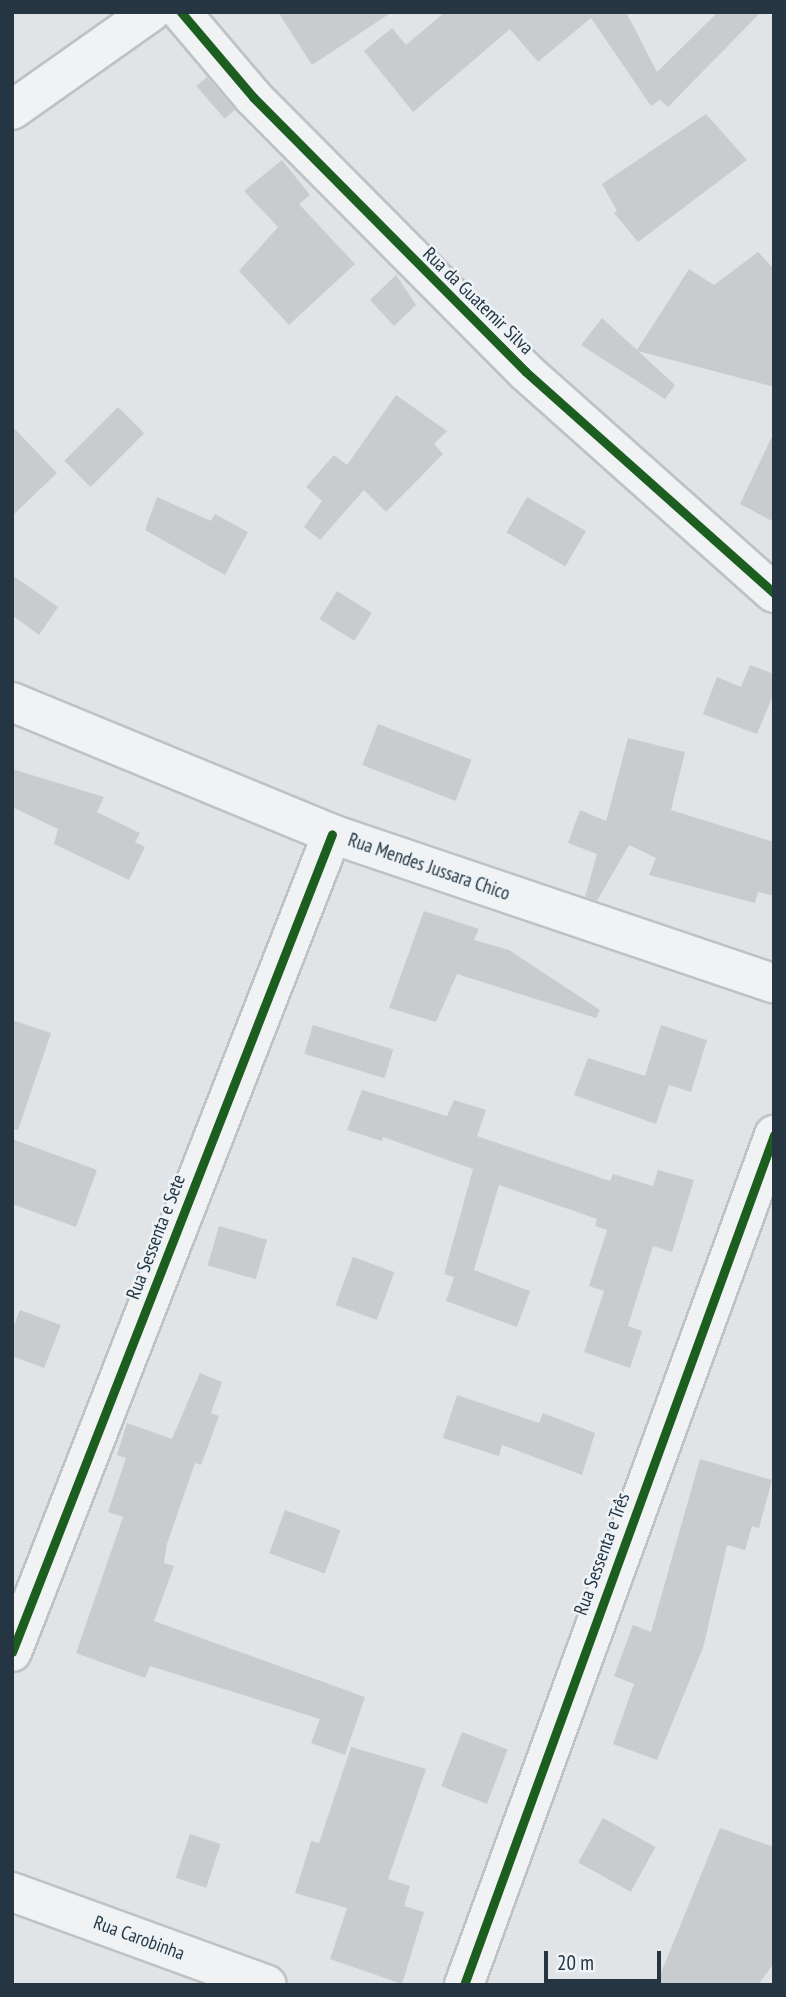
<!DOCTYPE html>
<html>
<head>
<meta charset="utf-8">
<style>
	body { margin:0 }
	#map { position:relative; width:786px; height:1997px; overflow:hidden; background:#e1e4e6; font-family:"PT Sans Narrow",sans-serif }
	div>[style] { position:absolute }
	.building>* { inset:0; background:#c9cccf; transform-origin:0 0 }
	.roads { filter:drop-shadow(2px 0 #bfc2c4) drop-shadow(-2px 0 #bfc2c4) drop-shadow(0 2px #bfc2c4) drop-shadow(0 -2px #bfc2c4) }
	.minor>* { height:38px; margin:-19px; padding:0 19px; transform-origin:19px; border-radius:19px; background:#f0f2f3 }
	.cycleway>* { height:9px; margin:-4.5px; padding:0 4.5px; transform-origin:4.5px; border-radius:4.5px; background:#1b5e20 }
	span { translate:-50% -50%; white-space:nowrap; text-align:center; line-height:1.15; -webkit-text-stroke:5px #edf3f7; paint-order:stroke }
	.street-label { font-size:19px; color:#253642 }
	.frame { position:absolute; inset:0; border:14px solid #253642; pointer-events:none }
	.scale { position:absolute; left:544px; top:1951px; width:117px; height:32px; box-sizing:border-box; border:4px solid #253642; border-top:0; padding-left:9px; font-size:21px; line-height:24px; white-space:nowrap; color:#253642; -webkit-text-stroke:5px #edf3f7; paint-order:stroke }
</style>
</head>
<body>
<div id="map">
	<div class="building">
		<div style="clip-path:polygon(278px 12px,392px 12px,312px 65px)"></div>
		<div style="clip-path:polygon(445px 12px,626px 12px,657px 72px,718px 12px,761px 12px,668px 107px,660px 100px,651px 106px,591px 18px,538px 62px,510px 29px,413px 112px,364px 51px,392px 28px,406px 45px)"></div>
		<div style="left:207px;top:77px;width:43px;height:14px;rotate:49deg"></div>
		<div style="clip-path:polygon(706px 114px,747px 160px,638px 242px,614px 213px,617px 211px,602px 184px)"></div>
		<div style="clip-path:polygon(282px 160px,310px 195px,299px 204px,355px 264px,289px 325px,239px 271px,278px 227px,244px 191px)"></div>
		<div style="clip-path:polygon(758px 252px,774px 269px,774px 387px,638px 351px,675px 385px,665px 399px,581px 345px,602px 318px,637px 350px,689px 269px,714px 285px)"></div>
		<div style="clip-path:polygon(396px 275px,416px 305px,394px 326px,370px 300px)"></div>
		<div style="clip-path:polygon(396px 395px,447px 431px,434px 444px,443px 454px,386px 512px,364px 490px,320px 540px,304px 527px,322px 501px,306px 487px,334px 455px,347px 465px)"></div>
		<div style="left:118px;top:407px;width:37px;height:76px;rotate:45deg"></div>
		<div style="clip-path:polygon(12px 426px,57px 473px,12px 516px)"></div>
		<div style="clip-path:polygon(774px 432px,774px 522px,740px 504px)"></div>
		<div style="clip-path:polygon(157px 497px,211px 521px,215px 514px,248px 532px,225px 575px,145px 530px)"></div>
		<div style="left:527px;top:497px;width:68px;height:41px;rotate:30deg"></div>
		<div style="clip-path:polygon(12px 575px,58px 607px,39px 635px,12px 615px)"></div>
		<div style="left:337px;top:591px;width:41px;height:33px;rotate:32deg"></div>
		<div style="clip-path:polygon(750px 665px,774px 674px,774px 693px,757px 734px,703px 714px,717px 677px,741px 687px)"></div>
		<div style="left:378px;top:724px;width:100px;height:44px;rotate:21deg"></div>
		<div style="clip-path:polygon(628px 738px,685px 752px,671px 810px,774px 842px,774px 896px,758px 892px,755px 903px,649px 875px,656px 858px,629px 845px,597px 901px,585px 897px,597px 854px,568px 843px,580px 810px,606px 821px)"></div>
		<div style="clip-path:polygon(12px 769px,104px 797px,97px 812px,140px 833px,135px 842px,145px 847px,129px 880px,54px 844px,58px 829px,12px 807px)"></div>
		<div style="clip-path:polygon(424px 911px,479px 929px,474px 940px,509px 950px,600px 1010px,596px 1018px,457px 974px,436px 1022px,389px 1008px)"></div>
		<div style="clip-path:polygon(12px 1020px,51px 1033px,18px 1130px,12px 1129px)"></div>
		<div style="left:313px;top:1025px;width:84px;height:30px;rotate:17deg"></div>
		<div style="clip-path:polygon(661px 1025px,707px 1040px,691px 1092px,669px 1085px,656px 1124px,574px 1095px,588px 1058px,645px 1076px)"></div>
		<div style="clip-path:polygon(362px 1090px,447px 1116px,454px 1100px,486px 1110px,477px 1136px,610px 1181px,613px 1174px,653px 1186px,658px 1170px,694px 1180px,672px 1252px,653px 1246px,628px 1326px,642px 1331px,630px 1368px,584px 1352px,604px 1291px,589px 1286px,607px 1230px,595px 1226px,597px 1219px,499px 1185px,474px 1270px,530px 1291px,517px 1327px,446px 1301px,454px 1277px,444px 1274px,473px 1169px,383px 1137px,382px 1141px,347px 1130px)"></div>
		<div style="clip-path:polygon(12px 1139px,97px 1170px,76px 1227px,12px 1204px)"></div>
		<div style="left:219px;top:1226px;width:50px;height:41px;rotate:16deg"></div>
		<div style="left:353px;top:1257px;width:44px;height:51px;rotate:20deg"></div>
		<div style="clip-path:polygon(20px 1310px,61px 1325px,44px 1368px,12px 1356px,12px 1330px)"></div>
		<div style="clip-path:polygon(200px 1373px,222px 1382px,211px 1413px,219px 1416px,201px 1465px,195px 1463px,167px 1544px,164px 1563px,174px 1566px,154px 1621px,365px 1697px,345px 1755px,311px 1743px,320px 1719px,150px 1666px,145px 1678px,76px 1653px,123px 1517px,108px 1512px,126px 1458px,117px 1455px,127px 1423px,172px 1439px)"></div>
		<div style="clip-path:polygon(457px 1395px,539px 1423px,543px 1413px,595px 1433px,582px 1475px,502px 1445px,499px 1456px,443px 1438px)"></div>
		<div style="clip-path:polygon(700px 1459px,772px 1480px,759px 1528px,752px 1526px,745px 1550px,727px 1545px,703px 1648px,657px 1760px,613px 1744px,634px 1684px,614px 1676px,633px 1625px,651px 1632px)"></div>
		<div style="left:285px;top:1510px;width:59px;height:46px;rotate:20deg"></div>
		<div style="left:462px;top:1732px;width:49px;height:58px;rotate:21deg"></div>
		<div style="clip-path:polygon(351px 1747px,426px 1769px,388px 1879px,410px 1886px,404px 1906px,424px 1912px,402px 1984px,330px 1959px,347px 1908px,295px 1893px,311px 1841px,319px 1843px)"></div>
		<div style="left:603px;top:1818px;width:60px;height:51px;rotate:29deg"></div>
		<div style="clip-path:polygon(720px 1828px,774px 1847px,774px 1963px,758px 1985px,656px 1985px)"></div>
		<div style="left:190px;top:1834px;width:32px;height:46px;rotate:18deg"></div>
	</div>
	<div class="roads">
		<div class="minor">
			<div style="left:181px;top:12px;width:111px;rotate:49.7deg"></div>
			<div style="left:253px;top:97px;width:387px;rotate:45.2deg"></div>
			<div style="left:526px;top:372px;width:332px;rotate:41.7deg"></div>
			<div style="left:12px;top:110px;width:170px;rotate:-35.2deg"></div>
			<div style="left:12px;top:702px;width:346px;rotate:22.4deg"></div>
			<div style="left:332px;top:834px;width:467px;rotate:18.7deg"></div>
			<div style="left:12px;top:1652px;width:878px;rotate:-68.63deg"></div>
			<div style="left:12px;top:1892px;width:271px;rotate:20deg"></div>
			<div style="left:464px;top:1985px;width:905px;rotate:-69.96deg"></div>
		</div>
	</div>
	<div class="cycleway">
		<div style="left:181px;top:12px;width:111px;rotate:49.7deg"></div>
		<div style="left:253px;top:97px;width:387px;rotate:45.2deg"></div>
		<div style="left:526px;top:372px;width:332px;rotate:41.7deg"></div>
		<div style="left:12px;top:1652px;width:878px;rotate:-68.63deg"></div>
		<div style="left:464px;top:1985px;width:905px;rotate:-69.96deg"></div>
	</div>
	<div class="street-label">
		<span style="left:478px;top:301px;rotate:44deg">Rua da Guatemir Silva</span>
		<span style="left:429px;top:867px;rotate:19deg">Rua Mendes Jussara Chico</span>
		<span style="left:156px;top:1237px;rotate:-69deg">Rua Sessenta e Sete</span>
		<span style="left:602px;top:1554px;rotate:-70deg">Rua Sessenta e Três</span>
		<span style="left:139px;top:1938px;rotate:20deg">Rua Carobinha</span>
	</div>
	<div class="frame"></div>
	<div class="scale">20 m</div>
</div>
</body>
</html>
